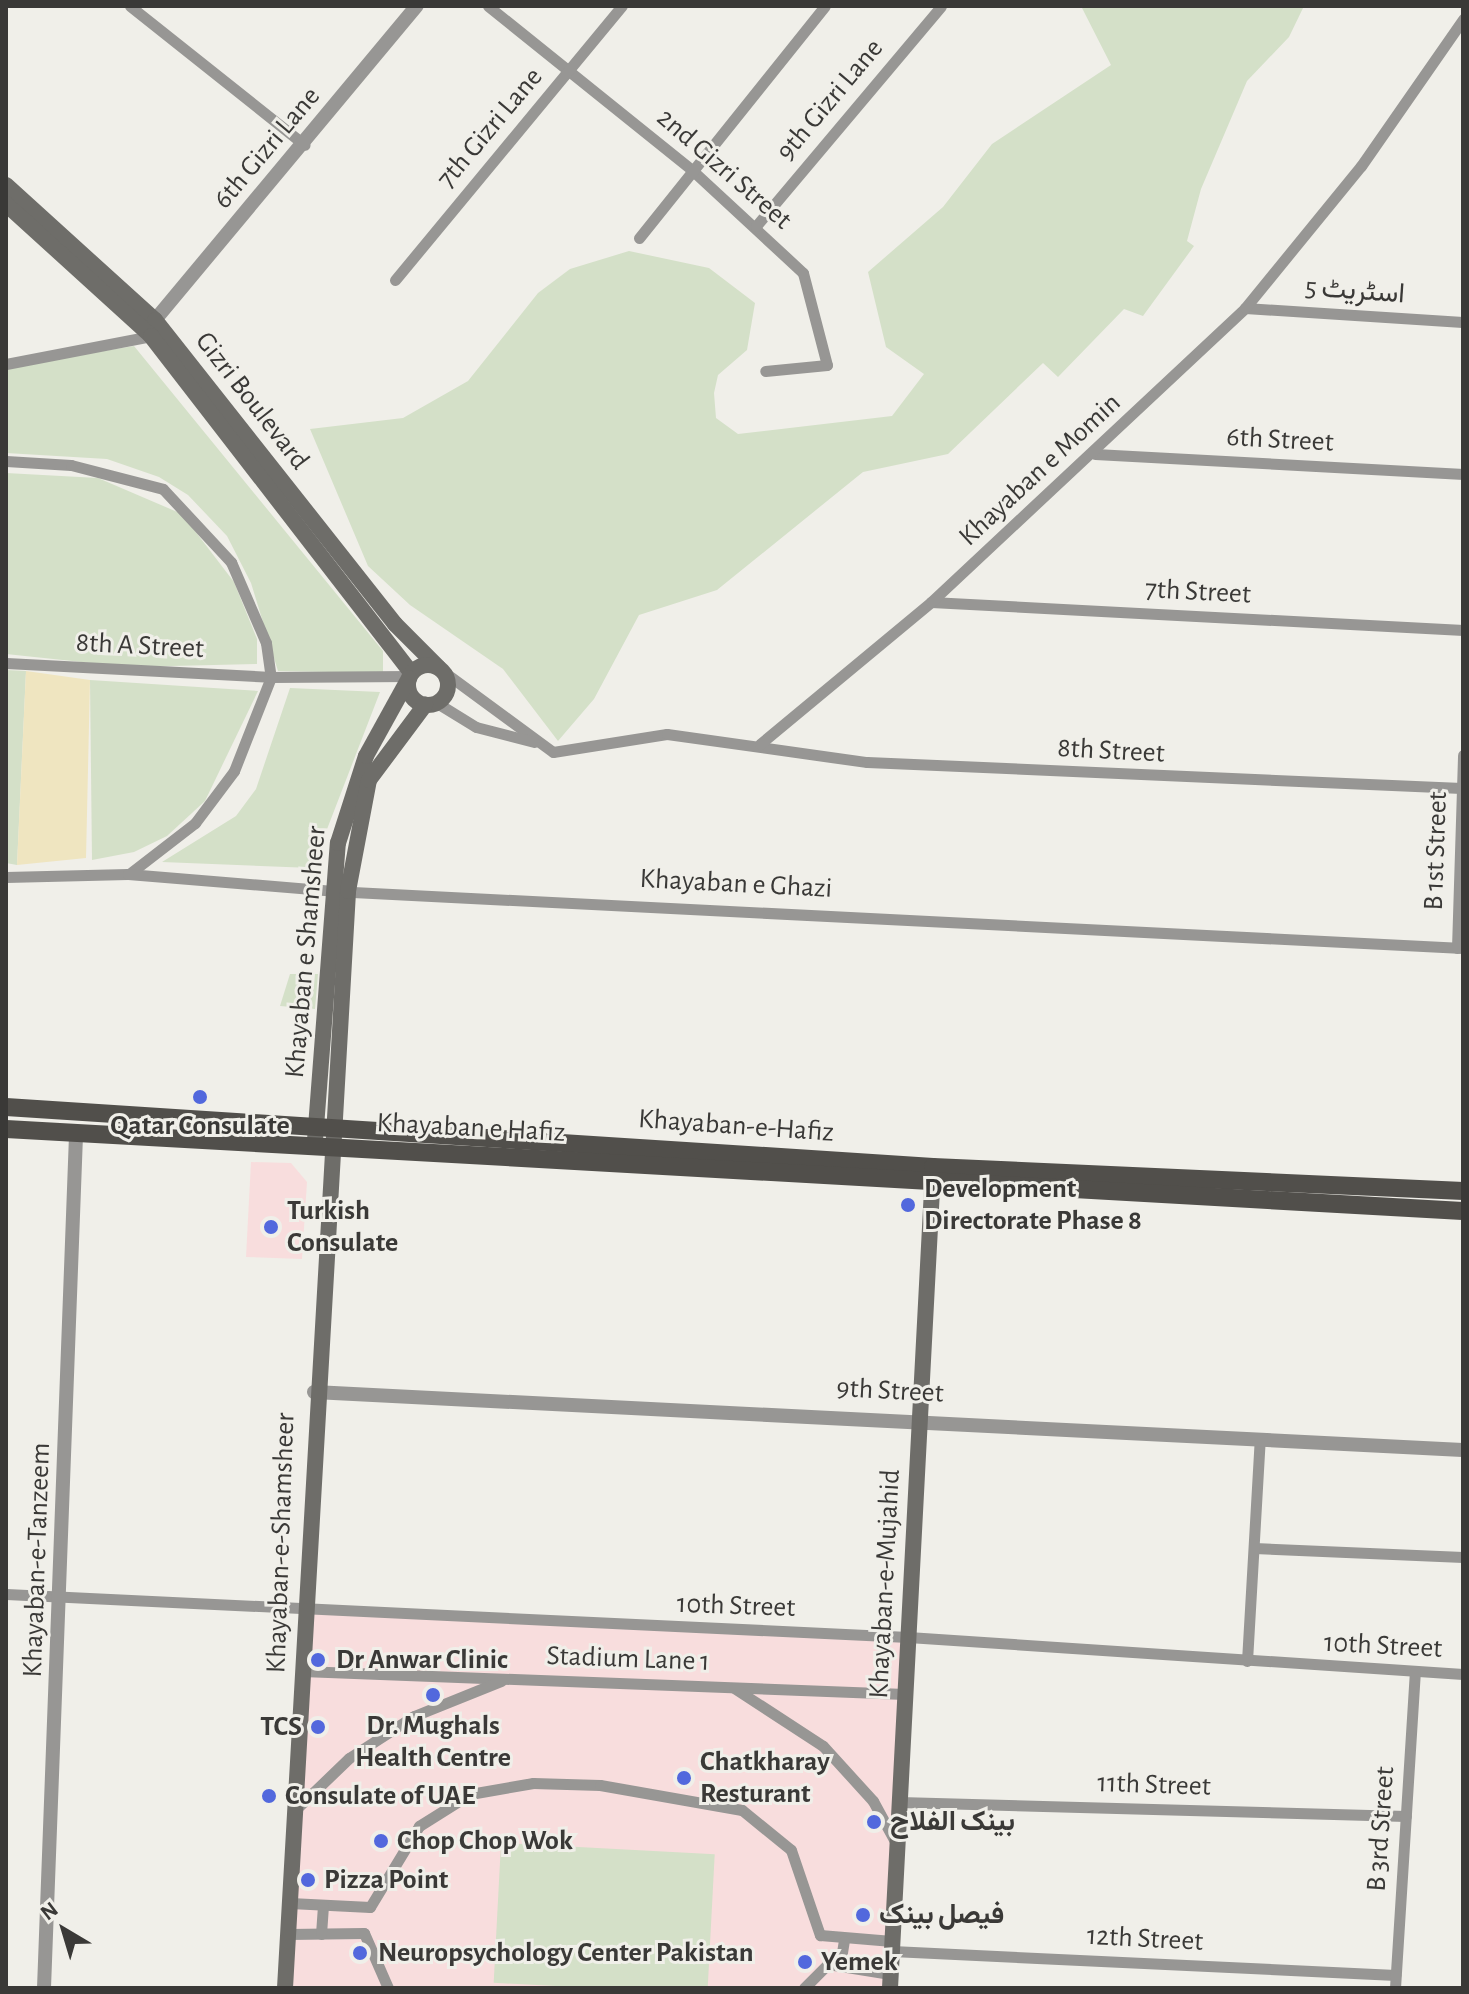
<!DOCTYPE html>
<html>
<head>
<meta charset="utf-8">
<style>
	body { margin:0 }
	#map { position:relative; width:1469px; height:1994px; overflow:hidden; background:#f0efe9; font-family:"Alegreya Sans",Vazirmatn,sans-serif }
	div>[style] { position:absolute }
	.commercial>* { inset:0; background:#f8dddd; transform-origin:0 0 }
	.green>* { inset:0; background:#d4e0c8; transform-origin:0 0 }
	.sand>* { inset:0; background:#efe5c0 }
	.minor>* { height:11px; margin:-5.5px; padding:0 5.5px; transform-origin:5.5px; border-radius:5.5px; background:#979694 }
	.tertiary>* { height:14px; margin:-7px; padding:0 7px; transform-origin:7px; border-radius:7px; background:#979694 }
	.secondary>* { height:16px; margin:-8px; padding:0 8px; transform-origin:8px; border-radius:8px; background:#6e6d69 }
	.secondary>.ring { margin:-8px; padding:0; box-sizing:content-box; background:none; border:16px solid #6e6d69; border-radius:50% }
	.primary>* { height:18px; margin:-9px; padding:0 9px; transform-origin:9px; border-radius:9px; background:#514f4b }
	.dots>* { width:22px; height:22px; translate:-50% -50%; box-sizing:border-box; border:4px solid #f0efe9; border-radius:50% }
	span { translate:-50% -50%; white-space:nowrap; text-align:center; line-height:1.15; -webkit-text-stroke:6px #f0efe9; paint-order:stroke }
	.street-label { font-size:28px; color:#3a3937 }
	.poi-label { font-size:28px; color:#3a3937; font-weight:700 }
	.left { translate:0 -50%; text-align:left }
	.right { translate:-100% -50%; text-align:right }
	.frame { position:absolute; inset:0; border:8px solid #3a3937; pointer-events:none }
	.north { position:absolute; left:24px; top:1890px; width:80px; height:80px; -webkit-text-stroke:6px #f0efe9; paint-order:stroke; rotate:322deg; font-size:22px; font-weight:700; line-height:32px; text-align:center; color:#3a3937 }
	.north::after { content:''; display:block; margin:auto; width:28px; height:36px; background:#3a3937; clip-path:polygon(50% 0,100% 100%,50% 72%,0 100%) }
</style>
</head>
<body>
<div id="map">
	<div class="commercial">
		<div style="clip-path:polygon(251px 1162px,291px 1163px,307px 1182px,302px 1259px,246px 1257px)"></div>
		<div style="left:305px;top:1612px;width:604px;height:377px;rotate:2deg"></div>
	</div>
	<div class="green">
		<div style="clip-path:polygon(1081px 6px,1304px 6px,1289px 37px,1247px 81px,1201px 189px,1187px 241px,1194px 246px,1143px 316px,1124px 309px,1058px 377px,1043px 363px,948px 454px,863px 472px,717px 590px,639px 615px,594px 699px,558px 741px,503px 669px,410px 605px,368px 566px,310px 429px,403px 418px,468px 381px,538px 293px,570px 269px,629px 251px,709px 268px,755px 303px,747px 350px,718px 375px,714px 393px,716px 418px,738px 434px,892px 416px,924px 374px,886px 347px,868px 272px,943px 207px,992px 144px,1111px 65px)"></div>
		<div style="clip-path:polygon(134px 346px,383px 651px,383px 673px,278px 671px,251px 583px,227px 536px,188px 495px,159px 477px,107px 459px,6px 453px,6px 367px)"></div>
		<div style="clip-path:polygon(6px 473px,98px 478px,182px 514px,234px 582px,257px 639px,257px 664px,129px 667px,6px 654px)"></div>
		<div style="clip-path:polygon(6px 670px,26px 671px,17px 865px,6px 863px)"></div>
		<div style="clip-path:polygon(90px 680px,258px 691px,205px 801px,167px 836px,134px 852px,92px 860px)"></div>
		<div style="clip-path:polygon(290px 688px,380px 692px,312px 868px,162px 862px,236px 816px,256px 789px)"></div>
		<div style="clip-path:polygon(290px 974px,318px 974px,315px 1009px,280px 1006px)"></div>
		<div style="left:501px;top:1843px;width:214px;height:140px;rotate:3deg"></div>
	</div>
	<div class="sand">
		<div style="clip-path:polygon(26px 671px,90px 680px,86px 858px,17px 865px)"></div>
	</div>
	<div class="minor">
		<div style="left:130px;top:6px;width:223px;rotate:38.5deg"></div>
		<div style="left:488px;top:6px;width:263px;rotate:38.8deg"></div>
		<div style="left:693px;top:171px;width:150px;rotate:42.8deg"></div>
		<div style="left:803px;top:273px;width:95px;rotate:75.4deg"></div>
		<div style="left:827px;top:365px;width:62px;rotate:174.5deg"></div>
		<div style="left:756px;top:226px;width:287px;rotate:-49.9deg"></div>
		<div style="left:639px;top:238px;width:297px;rotate:-51.3deg"></div>
		<div style="left:395px;top:280px;width:356px;rotate:-50.4deg"></div>
		<div style="left:1245px;top:308px;width:218px;rotate:3.7deg"></div>
		<div style="left:6px;top:364px;width:148px;rotate:-10.9deg"></div>
		<div style="left:1095px;top:454px;width:369px;rotate:3.1deg"></div>
		<div style="left:6px;top:461px;width:65px;rotate:3.5deg"></div>
		<div style="left:71px;top:465px;width:95px;rotate:14.6deg"></div>
		<div style="left:163px;top:489px;width:100px;rotate:47deg"></div>
		<div style="left:231px;top:562px;width:88px;rotate:66.6deg"></div>
		<div style="left:266px;top:643px;width:34px;rotate:82deg"></div>
		<div style="left:271px;top:677px;width:101px;rotate:111.5deg"></div>
		<div style="left:234px;top:771px;width:65px;rotate:126.9deg"></div>
		<div style="left:195px;top:823px;width:83px;rotate:142.3deg"></div>
		<div style="left:931px;top:602px;width:533px;rotate:3.01deg"></div>
		<div style="left:6px;top:663px;width:265px;rotate:3deg"></div>
		<div style="left:271px;top:677px;width:139px;rotate:-0.4deg"></div>
		<div style="left:444px;top:672px;width:135px;rotate:36.3deg"></div>
		<div style="left:553px;top:752px;width:115px;rotate:-9deg"></div>
		<div style="left:667px;top:734px;width:202px;rotate:8deg"></div>
		<div style="left:867px;top:762px;width:595px;rotate:2.51deg"></div>
		<div style="left:437px;top:703px;width:46px;rotate:31.6deg"></div>
		<div style="left:476px;top:727px;width:60px;rotate:14.5deg"></div>
		<div style="left:760px;top:744px;width:222px;rotate:-39.7deg"></div>
		<div style="left:931px;top:602px;width:430px;rotate:-43.1deg"></div>
		<div style="left:1245px;top:308px;width:183px;rotate:-50.8deg"></div>
		<div style="left:1361px;top:166px;width:179px;rotate:-55.2deg"></div>
		<div style="left:6px;top:877px;width:122px;rotate:-1.4deg"></div>
		<div style="left:128px;top:874px;width:206px;rotate:4.7deg"></div>
		<div style="left:333px;top:891px;width:1131px;rotate:2.89deg"></div>
		<div style="left:1457px;top:948px;width:193px;rotate:-88.2deg"></div>
		<div style="left:1254px;top:1548px;width:209px;rotate:2.5deg"></div>
		<div style="left:6px;top:1594px;width:903px;rotate:2.73deg"></div>
		<div style="left:908px;top:1637px;width:556px;rotate:3.81deg"></div>
		<div style="left:1247px;top:1661px;width:223px;rotate:-86.7deg"></div>
		<div style="left:302px;top:1671px;width:603px;rotate:2.18deg"></div>
		<div style="left:734px;top:1688px;width:106px;rotate:33.1deg"></div>
		<div style="left:823px;top:1746px;width:74px;rotate:47.7deg"></div>
		<div style="left:873px;top:1801px;width:50px;rotate:61.4deg"></div>
		<div style="left:899px;top:1802px;width:507px;rotate:1.58deg"></div>
		<div style="left:295px;top:1810px;width:75px;rotate:-43.9deg"></div>
		<div style="left:349px;top:1758px;width:77px;rotate:-32.9deg"></div>
		<div style="left:414px;top:1716px;width:94px;rotate:-21.9deg"></div>
		<div style="left:290px;top:1903px;width:80px;rotate:2.9deg"></div>
		<div style="left:370px;top:1907px;width:95px;rotate:-58.8deg"></div>
		<div style="left:419px;top:1826px;width:60px;rotate:-32.1deg"></div>
		<div style="left:470px;top:1794px;width:64px;rotate:-9.9deg"></div>
		<div style="left:533px;top:1783px;width:67px;rotate:1.7deg"></div>
		<div style="left:600px;top:1785px;width:144px;rotate:10deg"></div>
		<div style="left:742px;top:1810px;width:63px;rotate:39.2deg"></div>
		<div style="left:791px;top:1850px;width:90px;rotate:71.2deg"></div>
		<div style="left:820px;top:1935px;width:72px;rotate:4.8deg"></div>
		<div style="left:289px;top:1934px;width:75px;rotate:-0.8deg"></div>
		<div style="left:364px;top:1933px;width:60px;rotate:66.4deg"></div>
		<div style="left:321px;top:1934px;width:28px;rotate:-86deg"></div>
		<div style="left:892px;top:1951px;width:504px;rotate:2.73deg"></div>
		<div style="left:840px;top:1965px;width:24px;rotate:-81deg"></div>
		<div style="left:804px;top:1988px;width:34px;rotate:-45deg"></div>
		<div style="left:828px;top:1964px;width:63px;rotate:9.2deg"></div>
		<div style="left:1395px;top:1988px;width:317px;rotate:-86.4deg"></div>
	</div>
	<div class="tertiary">
		<div style="left:155px;top:320px;width:409px;rotate:-50.2deg"></div>
		<div style="left:314px;top:1392px;width:1150px;rotate:2.89deg"></div>
		<div style="left:44px;top:1988px;width:855px;rotate:-87.85deg"></div>
	</div>
	<div class="secondary">
		<div style="left:6px;top:185px;width:201px;rotate:42.2deg"></div>
		<div style="left:155px;top:320px;width:387px;rotate:51.7deg"></div>
		<div style="left:395px;top:624px;width:61px;rotate:45deg"></div>
		<div style="left:6px;top:204px;width:196px;rotate:42.3deg"></div>
		<div style="left:151px;top:336px;width:426px;rotate:52.3deg"></div>
		<div class="ring" style="left:408px;top:665px;width:24px;height:24px"></div>
		<div style="left:315px;top:1140px;width:298px;rotate:-85.6deg"></div>
		<div style="left:338px;top:843px;width:91px;rotate:-72.2deg"></div>
		<div style="left:366px;top:756px;width:89px;rotate:-61.1deg"></div>
		<div style="left:285px;top:1988px;width:1099px;rotate:-86.71deg"></div>
		<div style="left:348px;top:891px;width:113px;rotate:-79.3deg"></div>
		<div style="left:369px;top:780px;width:94px;rotate:-53.3deg"></div>
		<div style="left:890px;top:1988px;width:818px;rotate:-86.99deg"></div>
	</div>
	<div class="primary">
		<div style="left:6px;top:1107px;width:929px;rotate:3.7deg"></div>
		<div style="left:933px;top:1167px;width:531px;rotate:2.59deg"></div>
		<div style="left:6px;top:1129px;width:1459px;rotate:3.22deg"></div>
	</div>
	<div class="dots">
		<div style="left:200px;top:1097px;background:#5268dd"></div>
		<div style="left:908px;top:1205px;background:#5268dd"></div>
		<div style="left:271px;top:1227px;background:#5268dd"></div>
		<div style="left:318px;top:1660px;background:#5268dd"></div>
		<div style="left:433px;top:1695px;background:#5268dd"></div>
		<div style="left:318px;top:1727px;background:#5268dd"></div>
		<div style="left:684px;top:1778px;background:#5268dd"></div>
		<div style="left:269px;top:1796px;background:#5268dd"></div>
		<div style="left:874px;top:1822px;background:#5268dd"></div>
		<div style="left:381px;top:1841px;background:#5268dd"></div>
		<div style="left:308px;top:1880px;background:#5268dd"></div>
		<div style="left:863px;top:1915px;background:#5268dd"></div>
		<div style="left:360px;top:1953px;background:#5268dd"></div>
		<div style="left:805px;top:1962px;background:#5268dd"></div>
	</div>
	<div class="street-label">
		<span style="left:830px;top:100px;rotate:-50deg">9th Gizri Lane</span>
		<span style="left:490px;top:128px;rotate:-50deg">7th Gizri Lane</span>
		<span style="left:267px;top:148px;rotate:-50deg">6th Gizri Lane</span>
		<span style="left:724px;top:169px;rotate:41deg">2nd Gizri Street</span>
		<span style="left:1355px;top:291px;rotate:4deg">اسٹریٹ 5</span>
		<span style="left:252px;top:401px;rotate:52deg">Gizri Boulevard</span>
		<span style="left:1280px;top:440px;rotate:3deg">6th Street</span>
		<span style="left:1040px;top:470px;rotate:-43deg">Khayaban e Momin</span>
		<span style="left:1198px;top:592px;rotate:3deg">7th Street</span>
		<span style="left:140px;top:646px;rotate:3deg">8th A Street</span>
		<span style="left:1111px;top:751px;rotate:3deg">8th Street</span>
		<span style="left:1436px;top:851px;rotate:-88deg">B 1st Street</span>
		<span style="left:736px;top:884px;rotate:3deg">Khayaban e Ghazi</span>
		<span style="left:306px;top:952px;rotate:-85deg">Khayaban e Shamsheer</span>
		<span style="left:736px;top:1126px;rotate:4deg">Khayaban-e-Hafiz</span>
		<span style="left:471px;top:1128px;rotate:3deg">Khayaban e Hafiz</span>
		<span style="left:890px;top:1391px;rotate:3deg">9th Street</span>
		<span style="left:281px;top:1543px;rotate:-88deg">Khayaban-e-Shamsheer</span>
		<span style="left:37px;top:1560px;rotate:-88deg">Khayaban-e-Tanzeem</span>
		<span style="left:885px;top:1584px;rotate:-87deg">Khayaban-e-Mujahid</span>
		<span style="left:736px;top:1606px;rotate:2deg">10th Street</span>
		<span style="left:1383px;top:1646px;rotate:3deg">10th Street</span>
		<span style="left:628px;top:1659px;rotate:2deg">Stadium Lane 1</span>
		<span style="left:1154px;top:1785px;rotate:2deg">11th Street</span>
		<span style="left:1381px;top:1829px;rotate:-86deg">B 3rd Street</span>
		<span style="left:1145px;top:1939px;rotate:3deg">12th Street</span>
	</div>
	<div class="poi-label">
		<span style="left:200px;top:1126px">Qatar Consulate</span>
		<span class="left" style="left:924px;top:1205px">Development<br>Directorate Phase 8</span>
		<span class="left" style="left:287px;top:1227px">Turkish<br>Consulate</span>
		<span class="left" style="left:336px;top:1660px">Dr Anwar Clinic</span>
		<span style="left:433px;top:1742px">Dr. Mughals<br>Health Centre</span>
		<span class="right" style="left:302px;top:1727px">TCS</span>
		<span class="left" style="left:700px;top:1778px">Chatkharay<br>Resturant</span>
		<span class="left" style="left:285px;top:1796px">Consulate of UAE</span>
		<span class="left" style="left:890px;top:1822px">بینک الفلاح</span>
		<span class="left" style="left:397px;top:1841px">Chop Chop Wok</span>
		<span class="left" style="left:324px;top:1880px">Pizza Point</span>
		<span class="left" style="left:879px;top:1915px">فیصل بینک</span>
		<span class="left" style="left:378px;top:1953px">Neuropsychology Center Pakistan</span>
		<span class="left" style="left:821px;top:1962px">Yemek</span>
	</div>
	<div class="frame"></div>
	<div class="north">N</div>
</div>
</body>
</html>
